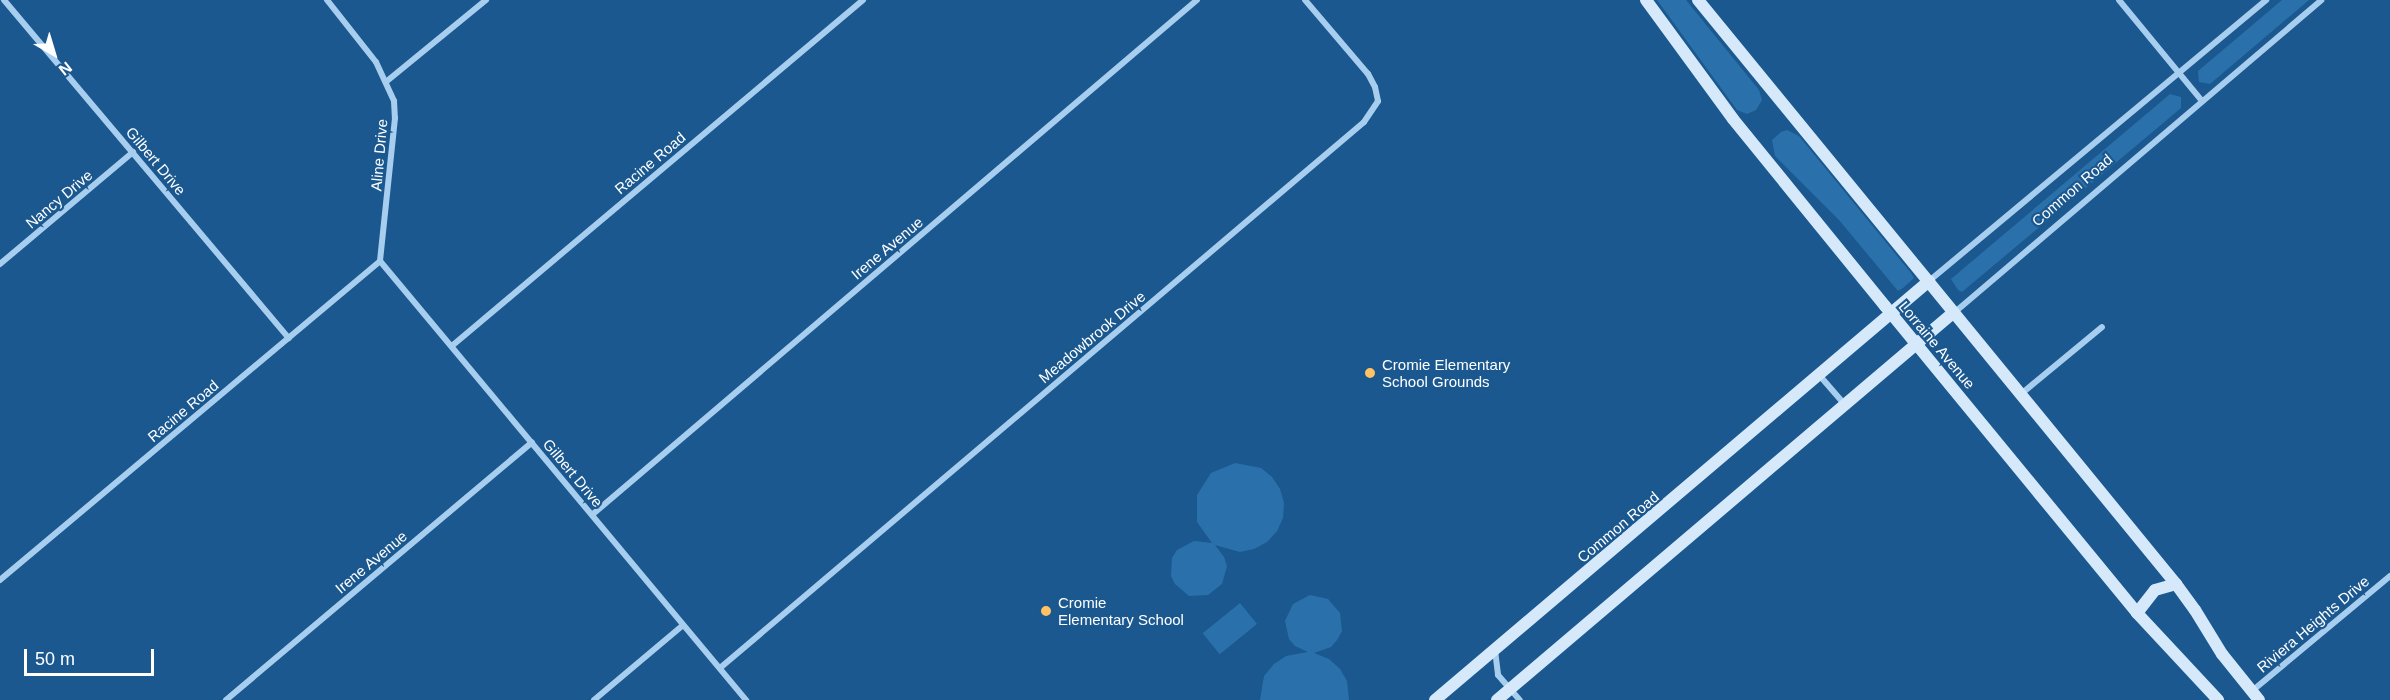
<!DOCTYPE html>
<html>
<head>
<meta charset="utf-8">
<style>
	body { margin:0 }
	#map { position:relative; width:2390px; height:700px; overflow:hidden; background:#1a588f; font-family:Helvetica,sans-serif }
	div>[style] { position:absolute }
	.green>* { inset:0; background:#2a71ab; transform-origin:0 0 }
	.street>* { height:6px; margin:-3px; padding:0 3px; transform-origin:3px; border-radius:3px; background:#a7ceee }
	.secondary>* { height:12px; margin:-6px; padding:0 6px; transform-origin:6px; border-radius:6px; background:#d5e9fa }
	.dots>* { width:16px; height:16px; translate:-50% -50%; box-sizing:border-box; border:3px solid #1a588f; border-radius:50% }
	span { translate:-50% -50%; white-space:nowrap; text-align:center; line-height:1.15; -webkit-text-stroke:4.5px #1a588f; paint-order:stroke }
	.street-label { font-size:15px; color:#fff }
	.poi-label { font-size:15px; color:#fff }
	.left { translate:0 -50%; text-align:left }
	.north { position:absolute; left:24px; top:24px; width:60px; height:60px; -webkit-text-stroke:4px #1a588f; paint-order:stroke; rotate:142deg; font-size:16px; font-weight:700; line-height:24px; text-align:center; color:#fff }
	.north::after { content:''; display:block; margin:auto; width:21px; height:27px; background:#fff; clip-path:polygon(50% 0,100% 100%,50% 72%,0 100%) }
	.scale { position:absolute; left:24px; top:649px; width:130px; height:27px; box-sizing:border-box; border:3px solid #fff; border-top:0; padding-left:8px; font-size:18px; line-height:21px; white-space:nowrap; color:#fff; -webkit-text-stroke:4px #1a588f; paint-order:stroke }
</style>
</head>
<body>
<div id="map">
	<div class="green">
		<div style="clip-path:polygon(1657px 0,1686px 0,1759px 90px,1762px 100px,1756px 110px,1747px 114px,1737px 110px)"></div>
		<div style="clip-path:polygon(2282px 0,2309px 0,2210px 84px,2199px 82px,2198px 71px)"></div>
		<div style="clip-path:polygon(2170px 94px,2181px 97px,2181px 108px,1962px 292px,1958px 290px,1951px 279px)"></div>
		<div style="clip-path:polygon(1787px 130px,1799px 136px,1911px 273px,1914px 278px,1903px 288px,1898px 291px,1839px 220px,1775px 156px,1772px 140px,1781px 132px)"></div>
		<div style="clip-path:polygon(1235px 463px,1261px 468px,1272px 477px,1280px 489px,1284px 503px,1283px 518px,1277px 531px,1267px 542px,1254px 549px,1240px 552px,1215px 545px,1224px 557px,1227px 566px,1222px 584px,1208px 595px,1189px 596px,1175px 584px,1171px 576px,1172px 558px,1177px 550px,1194px 541px,1212px 543px,1197px 522px,1197px 495px,1211px 473px)"></div>
		<div style="clip-path:polygon(1310px 595px,1328px 599px,1340px 613px,1342px 631px,1337px 640px,1331px 647px,1314px 653px,1329px 659px,1340px 669px,1347px 681px,1349px 700px,1260px 700px,1264px 676px,1274px 664px,1286px 656px,1308px 652px,1295px 646px,1289px 639px,1285px 621px,1293px 604px)"></div>
		<div style="left:1240px;top:603px;width:27px;height:48px;rotate:51deg"></div>
	</div>
	<div class="street">
		<div style="left:4px;top:0;width:442px;rotate:49.9deg"></div>
		<div style="left:327px;top:0;width:79px;rotate:51.7deg"></div>
		<div style="left:376px;top:62px;width:43px;rotate:65.2deg"></div>
		<div style="left:394px;top:101px;width:17px;rotate:87deg"></div>
		<div style="left:395px;top:118px;width:144px;rotate:96deg"></div>
		<div style="left:2119px;top:0;width:129px;rotate:50.6deg"></div>
		<div style="left:387px;top:81px;width:128px;rotate:-39.3deg"></div>
		<div style="left:380px;top:261px;width:572px;rotate:50.18deg"></div>
		<div style="left:0;top:264px;width:174px;rotate:-40.1deg"></div>
		<div style="left:1929px;top:281px;width:439px;rotate:-39.8deg"></div>
		<div style="left:1955px;top:312px;width:481px;rotate:-40.4deg"></div>
		<div style="left:453px;top:345px;width:536px;rotate:-40.08deg"></div>
		<div style="left:1820px;top:376px;width:37px;rotate:49deg"></div>
		<div style="left:2021px;top:394px;width:105px;rotate:-39.6deg"></div>
		<div style="left:593px;top:514px;width:793px;rotate:-40.4deg"></div>
		<div style="left:0;top:580px;width:496px;rotate:-40deg"></div>
		<div style="left:1495px;top:650px;width:25px;rotate:83deg"></div>
		<div style="left:1498px;top:675px;width:33px;rotate:49deg"></div>
		<div style="left:720px;top:668px;width:844px;rotate:-40.29deg"></div>
		<div style="left:1364px;top:122px;width:25px;rotate:-56deg"></div>
		<div style="left:1378px;top:101px;width:14px;rotate:-102deg"></div>
		<div style="left:1375px;top:87px;width:15px;rotate:-118deg"></div>
		<div style="left:1368px;top:74px;width:97px;rotate:-130.4deg"></div>
		<div style="left:2252px;top:691px;width:180px;rotate:-39.8deg"></div>
		<div style="left:226px;top:700px;width:400px;rotate:-40.1deg"></div>
		<div style="left:594px;top:700px;width:115px;rotate:-40.1deg"></div>
	</div>
	<div class="secondary">
		<div style="left:1646px;top:0;width:147px;rotate:53.8deg"></div>
		<div style="left:1733px;top:119px;width:241px;rotate:50.9deg"></div>
		<div style="left:1885px;top:306px;width:397px;rotate:50.6deg"></div>
		<div style="left:2137px;top:613px;width:119px;rotate:47deg"></div>
		<div style="left:1698px;top:0;width:755px;rotate:50.7deg"></div>
		<div style="left:2176px;top:584px;width:32px;rotate:54deg"></div>
		<div style="left:2195px;top:610px;width:52px;rotate:58.5deg"></div>
		<div style="left:2222px;top:654px;width:59px;rotate:51.2deg"></div>
		<div style="left:2137px;top:613px;width:29px;rotate:-52deg"></div>
		<div style="left:2155px;top:590px;width:22px;rotate:-16deg"></div>
		<div style="left:1435px;top:700px;width:648px;rotate:-40.3deg"></div>
		<div style="left:1497px;top:700px;width:599px;rotate:-40.33deg"></div>
	</div>
	<div class="dots">
		<div style="left:1370px;top:373px;background:#ffc365"></div>
		<div style="left:1046px;top:611px;background:#ffc365"></div>
	</div>
	<div class="street-label">
		<span style="left:379px;top:155px;rotate:-85deg">Aline Drive</span>
		<span style="left:156px;top:161px;rotate:50deg">Gilbert Drive</span>
		<span style="left:650px;top:163px;rotate:-40deg">Racine Road</span>
		<span style="left:2072px;top:190px;rotate:-41deg">Common Road</span>
		<span style="left:59px;top:199px;rotate:-40deg">Nancy Drive</span>
		<span style="left:887px;top:248px;rotate:-40deg">Irene Avenue</span>
		<span style="left:1092px;top:337px;rotate:-40deg">Meadowbrook Drive</span>
		<span style="left:1937px;top:345px;rotate:50deg">Lorraine Avenue</span>
		<span style="left:183px;top:411px;rotate:-40deg">Racine Road</span>
		<span style="left:573px;top:473px;rotate:50deg">Gilbert Drive</span>
		<span style="left:1618px;top:527px;rotate:-40deg">Common Road</span>
		<span style="left:371px;top:562px;rotate:-40deg">Irene Avenue</span>
		<span style="left:2313px;top:624px;rotate:-40deg">Riviera Heights Drive</span>
	</div>
	<div class="poi-label">
		<span class="left" style="left:1382px;top:373px">Cromie Elementary<br>School Grounds</span>
		<span class="left" style="left:1058px;top:611px">Cromie<br>Elementary School</span>
	</div>
	<div class="north">N</div>
	<div class="scale">50 m</div>
</div>
</body>
</html>
